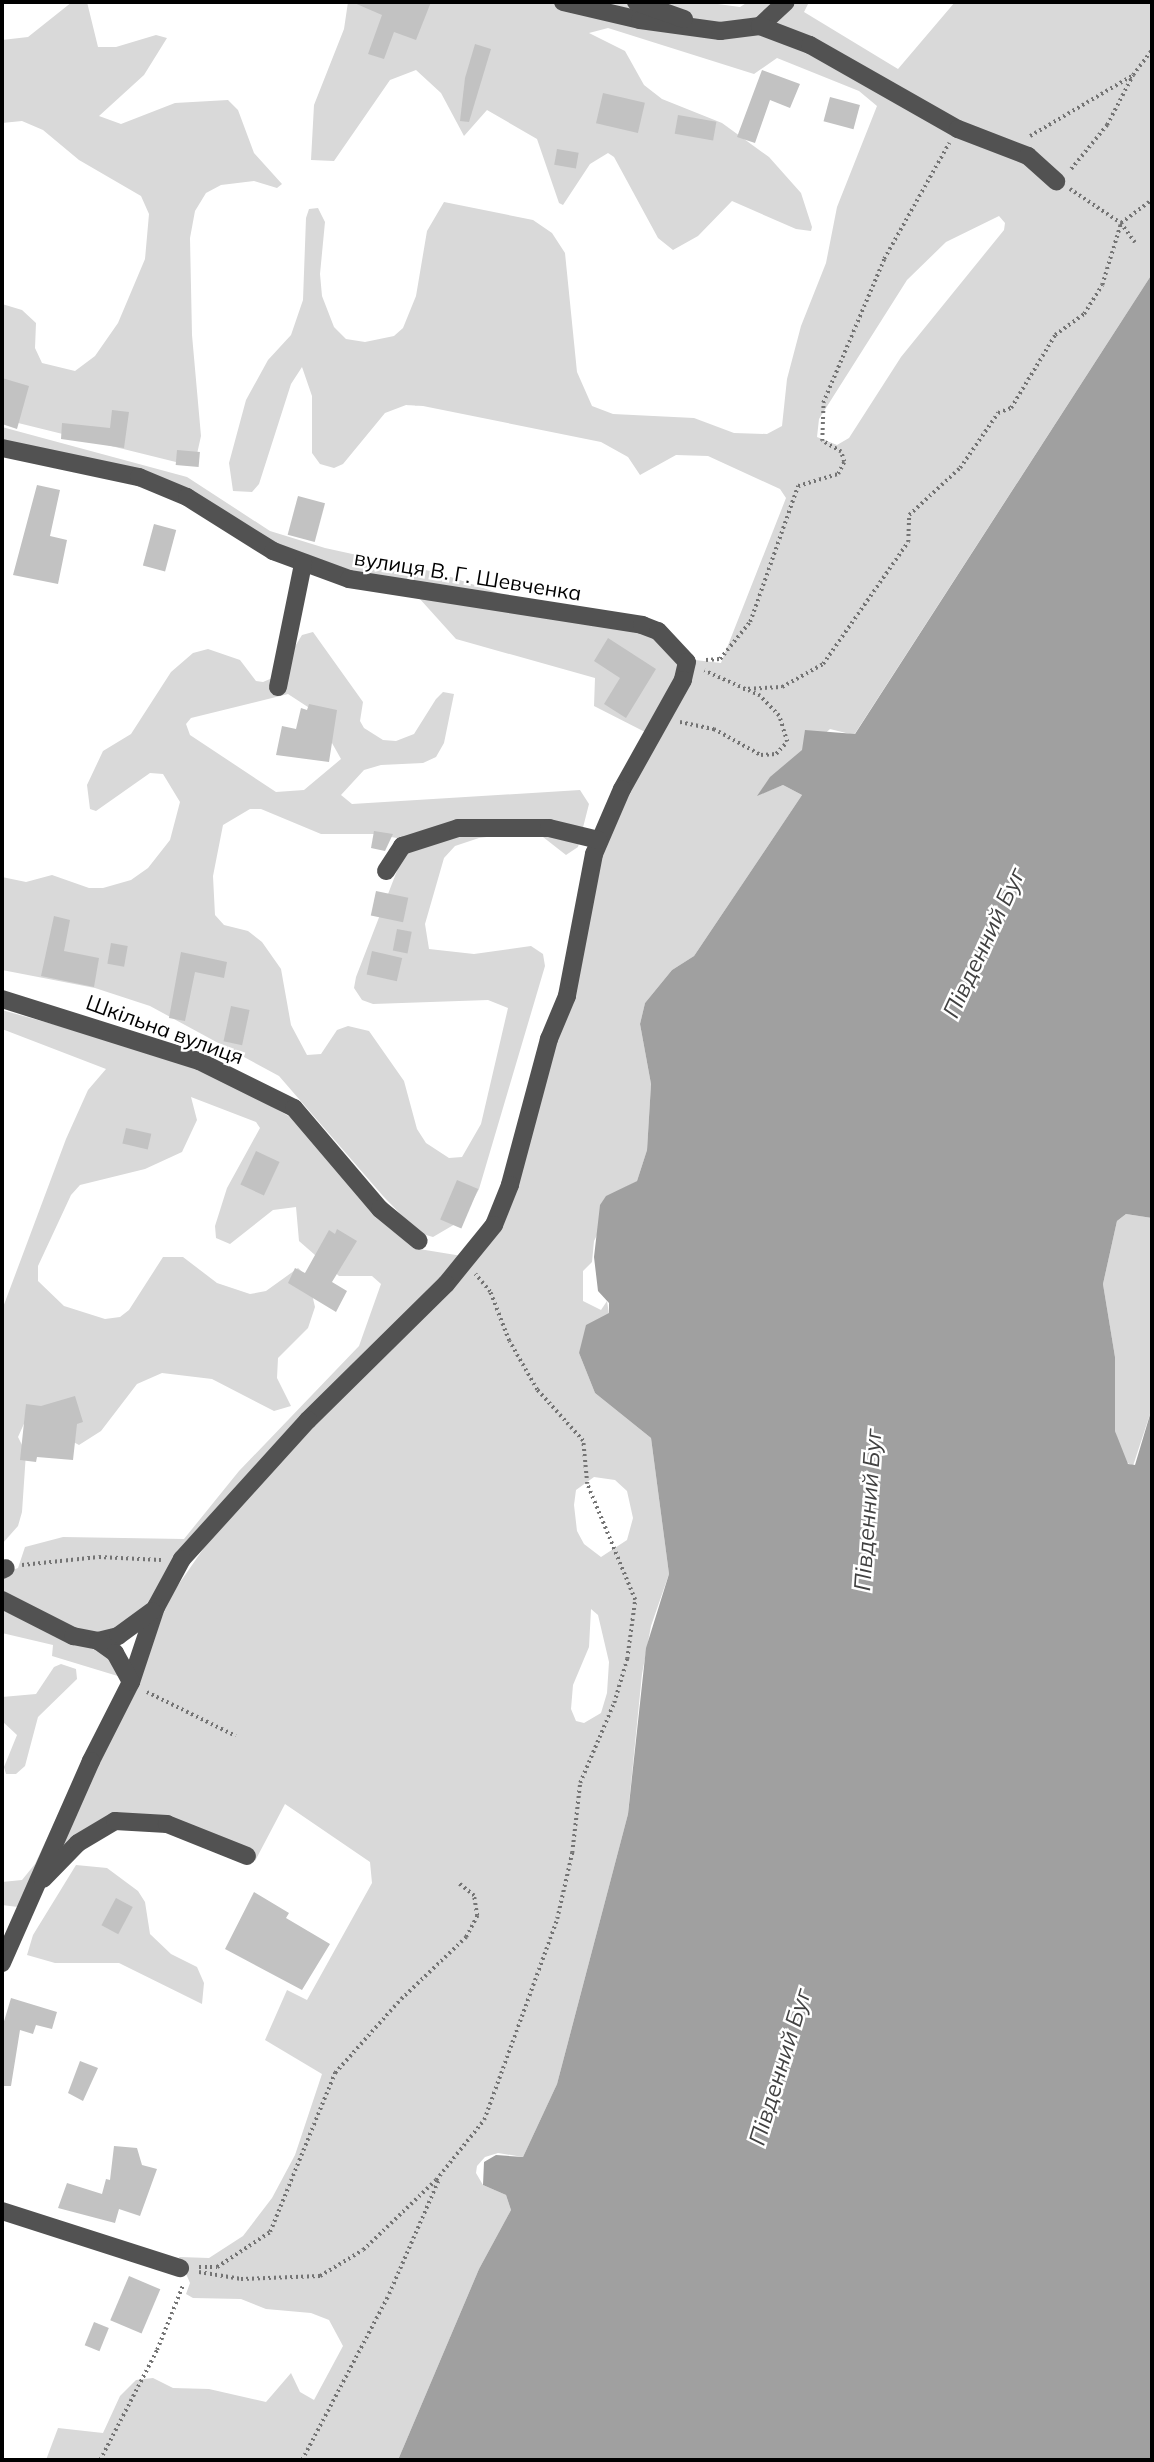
<!DOCTYPE html>
<html>
<head>
<meta charset="utf-8">
<style>
	body { margin:0 }
	#map { position:relative; width:1154px; height:2462px; overflow:hidden; background:#fff; font-family:Mulish,sans-serif }
	div>[style] { position:absolute }
	.green>* { inset:0; background:#d9d9d9 }
	.water>* { inset:0; background:#a0a0a0 }
	.building>* { inset:0; background:#c2c2c2; transform-origin:0 0 }
	.path>* { height:3.5px; margin-top:-1.75px; transform-origin:0; background:repeating-linear-gradient(90deg,#747474 0 2px,transparent 0 5.5px) }
	.minor>* { height:18px; margin:-9px; padding:0 9px; transform-origin:9px; border-radius:9px; background:#525252 }
	span { translate:-50% -50%; white-space:nowrap; text-align:center; line-height:1.15; -webkit-text-stroke:5px #fff; paint-order:stroke }
	.street-label { font-size:21px; color:#000 }
	.water-label { font-size:23px; color:#414141; font-style:italic }
	.frame { position:absolute; inset:0; border:4px solid #000; pointer-events:none }
</style>
</head>
<body>
<div id="map">
	<div class="green">
		<div style="clip-path:polygon(72px 2px,87px 2px,98px 47px,116px 47px,156px 35px,167px 38px,144px 75px,99px 116px,121px 124px,175px 103px,228px 100px,238px 110px,254px 153px,282px 184px,277px 188px,254px 181px,221px 185px,206px 193px,195px 211px,190px 238px,192px 335px,201px 436px,197px 454px,184px 464px,2px 419px,2px 304px,22px 310px,36px 323px,35px 348px,42px 363px,75px 371px,95px 356px,118px 323px,145px 259px,149px 214px,141px 196px,79px 160px,43px 130px,22px 121px,2px 123px,2px 40px,28px 37px)"></div>
		<div style="clip-path:polygon(evenodd,348px 2px,552px 2px,586px 14px,576px 2px,703px 2px,740px 7px,748px 2px,809px 2px,804px 12px,898px 69px,955px 2px,1152px 2px,1152px 274px,854px 735px,830px 729px,758px 795px,783px 785px,802px 795px,694px 956px,672px 970px,645px 1003px,640px 1024px,651px 1084px,647px 1150px,637px 1181px,620px 1190px,594px 1241px,592px 1262px,583px 1271px,583px 1301px,601px 1310px,607px 1301px,609px 1314px,579px 1353px,595px 1393px,651px 1438px,669px 1574px,651px 1626px,642px 1674px,628px 1814px,557px 2084px,523px 2157px,498px 2153px,485px 2157px,477px 2166px,476px 2173px,483px 2185px,506px 2195px,511px 2210px,479px 2269px,398px 2460px,46px 2460px,58px 2428px,103px 2433px,120px 2396px,136px 2380px,153px 2378px,173px 2388px,209px 2389px,266px 2402px,291px 2373px,300px 2392px,314px 2400px,343px 2346px,329px 2320px,311px 2313px,266px 2309px,241px 2299px,193px 2298px,186px 2294px,190px 2283px,179px 2257px,209px 2258px,243px 2236px,272px 2198px,295px 2155px,322px 2074px,265px 2040px,287px 1990px,307px 2000px,372px 1883px,370px 1862px,285px 1804px,255px 1861px,248px 1853px,122px 1814px,18px 1907px,2px 1905px,2px 1882px,22px 1880px,35px 1864px,101px 1722px,165px 1604px,224px 1519px,499px 1224px,598px 854px,695px 660px,721px 663px,786px 498px,780px 489px,708px 456px,676px 455px,640px 475px,628px 457px,601px 442px,423px 406px,406px 405px,385px 413px,343px 464px,334px 468px,320px 464px,312px 453px,312px 396px,302px 367px,291px 384px,259px 484px,252px 492px,233px 491px,229px 463px,246px 400px,268px 360px,291px 335px,303px 300px,306px 218px,309px 209px,318px 208px,325px 222px,320px 274px,322px 296px,334px 327px,346px 339px,365px 342px,394px 336px,403px 328px,416px 296px,427px 231px,444px 202px,533px 220px,552px 233px,565px 253px,577px 372px,592px 406px,613px 414px,694px 418px,734px 433px,767px 434px,782px 426px,787px 379px,801px 326px,826px 263px,837px 207px,877px 106px,859px 91px,777px 58px,754px 74px,608px 28px,589px 33px,625px 51px,644px 85px,662px 99px,722px 123px,769px 157px,801px 193px,812px 227px,811px 231px,796px 229px,732px 201px,698px 236px,673px 250px,658px 238px,614px 157px,608px 153px,590px 164px,563px 205px,559px 203px,537px 139px,487px 110px,464px 136px,441px 93px,416px 70px,390px 80px,334px 161px,311px 160px,314px 105px,344px 29px,348px 2px,999px 216px,1005px 223px,1004px 230px,901px 357px,849px 438px,837px 445px,817px 437px,819px 419px,907px 280px,946px 242px,999px 216px,348px 2px,594px 1477px,615px 1480px,627px 1491px,633px 1518px,627px 1540px,601px 1557px,584px 1544px,577px 1531px,574px 1505px,576px 1490px,594px 1477px,348px 2px,591px 1609px,598px 1615px,609px 1662px,607px 1693px,601px 1713px,584px 1723px,576px 1721px,571px 1709px,573px 1685px,589px 1647px,591px 1609px)"></div>
		<div style="clip-path:polygon(2px 427px,187px 477px,270px 531px,325px 548px,439px 573px,537px 606px,366px 580px,284px 550px,198px 498px,2px 440px)"></div>
		<div style="clip-path:polygon(419px 598px,645px 630px,670px 649px,680px 671px,647px 733px,594px 706px,595px 678px,456px 639px)"></div>
		<div style="clip-path:polygon(evenodd,313px 632px,363px 702px,360px 721px,364px 728px,383px 740px,396px 741px,414px 734px,436px 699px,443px 692px,454px 694px,444px 743px,436px 757px,423px 763px,381px 765px,364px 770px,341px 795px,352px 804px,580px 790px,589px 804px,578px 847px,566px 855px,543px 837px,525px 832px,479px 838px,455px 846px,444px 858px,425px 924px,429px 949px,474px 954px,531px 946px,543px 954px,545px 966px,479px 1189px,462px 1220px,433px 1237px,419px 1233px,383px 1196px,279px 1076px,150px 1006px,95px 988px,2px 970px,2px 877px,26px 882px,52px 875px,89px 888px,103px 888px,131px 880px,148px 868px,170px 840px,180px 802px,163px 774px,150px 773px,96px 811px,90px 809px,87px 785px,103px 751px,131px 734px,171px 672px,193px 653px,208px 649px,240px 660px,256px 681px,263px 682px,277px 676px,302px 635px,313px 632px,288px 694px,314px 711px,341px 759px,304px 790px,276px 792px,190px 735px,186px 724px,191px 718px,288px 694px,313px 632px,250px 809px,261px 809px,321px 834px,373px 834px,403px 839px,405px 850px,356px 977px,354px 988px,362px 1000px,373px 1004px,488px 1000px,508px 1008px,481px 1124px,462px 1157px,449px 1158px,426px 1143px,417px 1129px,404px 1081px,369px 1031px,348px 1026px,337px 1030px,321px 1054px,307px 1055px,291px 1025px,281px 969px,262px 942px,248px 931px,224px 925px,215px 915px,213px 876px,223px 825px,250px 809px)"></div>
		<div style="clip-path:polygon(2px 1010px,156px 1053px,236px 1086px,292px 1118px,388px 1227px,413px 1248px,462px 1256px,190px 1542px,164px 1574px,149px 1604px,112px 1633px,79px 1631px,2px 1596px,2px 1574px,18px 1568px,25px 1547px,63px 1537px,184px 1539px,239px 1471px,359px 1346px,381px 1284px,372px 1276px,339px 1276px,299px 1241px,296px 1207px,273px 1210px,230px 1244px,216px 1238px,215px 1226px,227px 1188px,260px 1128px,256px 1122px,191px 1097px,197px 1120px,182px 1152px,145px 1169px,80px 1185px,71px 1195px,38px 1266px,38px 1281px,64px 1306px,105px 1319px,120px 1317px,129px 1310px,163px 1257px,183px 1257px,217px 1283px,250px 1294px,266px 1291px,298px 1268px,308px 1277px,315px 1307px,308px 1328px,278px 1358px,277px 1378px,291px 1406px,274px 1411px,212px 1379px,162px 1373px,137px 1384px,101px 1431px,79px 1445px,27px 1417px,18px 1437px,26px 1453px,22px 1512px,18px 1526px,2px 1544px,2px 1310px,66px 1139px,88px 1090px,106px 1069px,2px 1029px)"></div>
		<div style="clip-path:polygon(1126px 1214px,1152px 1218px,1152px 1408px,1133px 1466px,1124px 1461px,1115px 1431px,1115px 1357px,1103px 1284px,1117px 1221px)"></div>
		<div style="clip-path:polygon(2px 1610px,114px 1658px,121px 1677px,52px 1656px,53px 1645px,2px 1633px)"></div>
		<div style="clip-path:polygon(61px 1664px,76px 1669px,77px 1679px,38px 1717px,25px 1766px,16px 1774px,6px 1774px,4px 1767px,17px 1735px,2px 1721px,2px 1697px,36px 1694px,54px 1667px)"></div>
		<div style="clip-path:polygon(76px 1865px,107px 1868px,138px 1891px,145px 1902px,150px 1934px,171px 1954px,197px 1967px,204px 1983px,202px 2004px,119px 1963px,55px 1963px,27px 1955px,33px 1935px)"></div>
	</div>
	<div class="water">
		<div style="clip-path:polygon(1152px 274px,1152px 1218px,1126px 1214px,1117px 1221px,1103px 1284px,1115px 1357px,1115px 1431px,1128px 1464px,1135px 1465px,1152px 1408px,1152px 2460px,398px 2460px,479px 2269px,511px 2210px,506px 2195px,483px 2185px,484px 2162px,496px 2155px,523px 2157px,557px 2084px,628px 1814px,646px 1648px,669px 1574px,651px 1438px,595px 1393px,579px 1353px,586px 1325px,609px 1313px,609px 1303px,598px 1291px,594px 1257px,600px 1205px,606px 1196px,637px 1181px,647px 1150px,651px 1084px,640px 1024px,645px 1003px,672px 970px,694px 956px,802px 795px,783px 785px,757px 796px,770px 777px,802px 750px,805px 730px,855px 734px)"></div>
	</div>
	<div class="building">
		<div style="clip-path:polygon(431px 2px,416px 40px,394px 32px,384px 59px,368px 54px,382px 15px,352px 2px)"></div>
		<div style="clip-path:polygon(475px 44px,491px 49px,469px 122px,460px 121px,465px 78px)"></div>
		<div style="clip-path:polygon(762px 70px,800px 84px,790px 108px,770px 100px,755px 143px,737px 137px)"></div>
		<div style="left:603px;top:93px;width:43px;height:31px;rotate:13deg"></div>
		<div style="left:830px;top:97px;width:31px;height:25px;rotate:15deg"></div>
		<div style="left:678px;top:115px;width:39px;height:19px;rotate:10deg"></div>
		<div style="left:557px;top:149px;width:22px;height:16px;rotate:10deg"></div>
		<div style="clip-path:polygon(2px 378px,29px 386px,17px 429px,2px 424px)"></div>
		<div style="clip-path:polygon(112px 410px,129px 412px,124px 448px,61px 439px,62px 423px,110px 428px)"></div>
		<div style="left:177px;top:450px;width:23px;height:15px;rotate:5deg"></div>
		<div style="clip-path:polygon(37px 485px,60px 490px,50px 536px,67px 540px,58px 584px,13px 575px)"></div>
		<div style="left:298px;top:496px;width:28px;height:40px;rotate:15deg"></div>
		<div style="left:154px;top:524px;width:23px;height:43px;rotate:15deg"></div>
		<div style="clip-path:polygon(608px 638px,656px 669px,626px 718px,604px 704px,620px 678px,594px 661px)"></div>
		<div style="clip-path:polygon(309px 704px,337px 710px,329px 762px,276px 755px,282px 726px,296px 729px,301px 708px,307px 710px)"></div>
		<div style="clip-path:polygon(374px 831px,393px 834px,385px 851px,371px 848px)"></div>
		<div style="left:376px;top:891px;width:33px;height:25px;rotate:12deg"></div>
		<div style="clip-path:polygon(54px 916px,70px 920px,64px 951px,99px 958px,94px 987px,41px 976px)"></div>
		<div style="left:397px;top:929px;width:15px;height:22px;rotate:11deg"></div>
		<div style="left:111px;top:943px;width:17px;height:21px;rotate:10deg"></div>
		<div style="left:372px;top:951px;width:31px;height:24px;rotate:13deg"></div>
		<div style="clip-path:polygon(181px 952px,227px 962px,224px 978px,195px 972px,185px 1021px,169px 1018px)"></div>
		<div style="left:231px;top:1006px;width:19px;height:36px;rotate:12deg"></div>
		<div style="left:126px;top:1128px;width:26px;height:16px;rotate:13deg"></div>
		<div style="left:256px;top:1151px;width:26px;height:37px;rotate:25deg"></div>
		<div style="left:457px;top:1180px;width:23px;height:43px;rotate:23deg"></div>
		<div style="clip-path:polygon(337px 1229px,357px 1241px,332px 1282px,347px 1291px,336px 1312px,288px 1283px,295px 1268px,305px 1273px,329px 1230px,335px 1234px)"></div>
		<div style="clip-path:polygon(75px 1396px,83px 1422px,77px 1424px,73px 1460px,37px 1457px,36px 1462px,20px 1460px,26px 1404px,41px 1406px)"></div>
		<div style="clip-path:polygon(254px 1892px,289px 1913px,286px 1918px,330px 1944px,302px 1990px,225px 1949px)"></div>
		<div style="left:116px;top:1898px;width:19px;height:31px;rotate:28deg"></div>
		<div style="clip-path:polygon(11px 1998px,57px 2012px,52px 2029px,36px 2025px,33px 2034px,20px 2030px,11px 2086px,2px 2086px,2px 2028px)"></div>
		<div style="clip-path:polygon(80px 2061px,98px 2068px,83px 2101px,68px 2093px)"></div>
		<div style="clip-path:polygon(114px 2146px,137px 2148px,142px 2165px,157px 2169px,140px 2216px,119px 2209px,115px 2223px,58px 2208px,67px 2183px,102px 2194px,106px 2179px,110px 2180px)"></div>
		<div style="left:129px;top:2276px;width:34px;height:48px;rotate:23deg"></div>
		<div style="left:94px;top:2322px;width:16px;height:25px;rotate:22deg"></div>
	</div>
	<div class="path">
		<div style="left:1030px;top:136px;width:118px;rotate:-30.5deg"></div>
		<div style="left:1071px;top:169px;width:57px;rotate:-50.7deg"></div>
		<div style="left:1107px;top:125px;width:56px;rotate:-62.5deg"></div>
		<div style="left:1133px;top:75px;width:31px;rotate:-53deg"></div>
		<div style="left:1070px;top:189px;width:61px;rotate:33.7deg"></div>
		<div style="left:1121px;top:223px;width:24px;rotate:54deg"></div>
		<div style="left:706px;top:660px;width:14px;rotate:-4deg"></div>
		<div style="left:720px;top:659px;width:48px;rotate:-51deg"></div>
		<div style="left:750px;top:622px;width:144px;rotate:-70.6deg"></div>
		<div style="left:798px;top:486px;width:42px;rotate:-16.7deg"></div>
		<div style="left:838px;top:474px;width:13px;rotate:-63deg"></div>
		<div style="left:844px;top:462px;width:10px;rotate:-107deg"></div>
		<div style="left:841px;top:452px;width:22px;rotate:-150deg"></div>
		<div style="left:822px;top:441px;width:38px;rotate:-88deg"></div>
		<div style="left:823px;top:403px;width:156px;rotate:-67deg"></div>
		<div style="left:884px;top:259px;width:133px;rotate:-60.7deg"></div>
		<div style="left:743px;top:689px;width:39px;rotate:-3deg"></div>
		<div style="left:782px;top:687px;width:47px;rotate:-29.3deg"></div>
		<div style="left:823px;top:664px;width:149px;rotate:-55.1deg"></div>
		<div style="left:908px;top:542px;width:27px;rotate:-88deg"></div>
		<div style="left:909px;top:515px;width:69px;rotate:-42.7deg"></div>
		<div style="left:960px;top:468px;width:67px;rotate:-55.4deg"></div>
		<div style="left:998px;top:413px;width:14px;rotate:-21deg"></div>
		<div style="left:1011px;top:408px;width:85px;rotate:-58.9deg"></div>
		<div style="left:1055px;top:335px;width:36px;rotate:-36deg"></div>
		<div style="left:1084px;top:314px;width:34px;rotate:-58deg"></div>
		<div style="left:1102px;top:285px;width:65px;rotate:-73deg"></div>
		<div style="left:1121px;top:223px;width:39px;rotate:-37deg"></div>
		<div style="left:680px;top:722px;width:35px;rotate:12deg"></div>
		<div style="left:714px;top:729px;width:54px;rotate:29deg"></div>
		<div style="left:761px;top:755px;width:15px;rotate:-4deg"></div>
		<div style="left:776px;top:754px;width:16px;rotate:-47deg"></div>
		<div style="left:787px;top:742px;width:27px;rotate:-107deg"></div>
		<div style="left:779px;top:716px;width:28px;rotate:-134deg"></div>
		<div style="left:760px;top:696px;width:61px;rotate:-155.9deg"></div>
		<div style="left:22px;top:1565px;width:77px;rotate:-5.9deg"></div>
		<div style="left:99px;top:1557px;width:62px;rotate:2.8deg"></div>
		<div style="left:147px;top:1692px;width:99px;rotate:26.3deg"></div>
		<div style="left:199px;top:2267px;width:18px"></div>
		<div style="left:217px;top:2267px;width:64px;rotate:-33.4deg"></div>
		<div style="left:270px;top:2232px;width:172px;rotate:-67.8deg"></div>
		<div style="left:335px;top:2073px;width:99px;rotate:-48.3deg"></div>
		<div style="left:401px;top:1999px;width:90px;rotate:-43.6deg"></div>
		<div style="left:466px;top:1937px;width:24px;rotate:-62deg"></div>
		<div style="left:477px;top:1916px;width:20px;rotate:-99deg"></div>
		<div style="left:474px;top:1896px;width:21px;rotate:-141deg"></div>
		<div style="left:199px;top:2272px;width:43px;rotate:9.5deg"></div>
		<div style="left:241px;top:2279px;width:79px;rotate:-2.2deg"></div>
		<div style="left:320px;top:2276px;width:50px;rotate:-31.2deg"></div>
		<div style="left:363px;top:2250px;width:101px;rotate:-43.8deg"></div>
		<div style="left:436px;top:2180px;width:77px;rotate:-51.3deg"></div>
		<div style="left:484px;top:2120px;width:214px;rotate:-70deg"></div>
		<div style="left:557px;top:1919px;width:68px;rotate:-77.2deg"></div>
		<div style="left:572px;top:1853px;width:70px;rotate:-83.5deg"></div>
		<div style="left:580px;top:1783px;width:87px;rotate:-67deg"></div>
		<div style="left:614px;top:1703px;width:46px;rotate:-73.5deg"></div>
		<div style="left:627px;top:1659px;width:60px;rotate:-82.3deg"></div>
		<div style="left:635px;top:1600px;width:126px;rotate:-112.5deg"></div>
		<div style="left:587px;top:1484px;width:43px;rotate:-95.3deg"></div>
		<div style="left:583px;top:1441px;width:69px;rotate:-132deg"></div>
		<div style="left:537px;top:1390px;width:56px;rotate:-119.7deg"></div>
		<div style="left:509px;top:1341px;width:53px;rotate:-111.2deg"></div>
		<div style="left:490px;top:1292px;width:23px;rotate:-130deg"></div>
		<div style="left:100px;top:2460px;width:124px;rotate:-62.6deg"></div>
		<div style="left:157px;top:2350px;width:70px;rotate:-68.2deg"></div>
		<div style="left:302px;top:2460px;width:187px;rotate:-62.3deg"></div>
		<div style="left:389px;top:2294px;width:125px;rotate:-66.5deg"></div>
	</div>
	<div class="minor">
		<div style="left:563px;top:2px;width:79px;rotate:13.2deg"></div>
		<div style="left:640px;top:20px;width:81px;rotate:7.8deg"></div>
		<div style="left:720px;top:31px;width:40px;rotate:-7.1deg"></div>
		<div style="left:760px;top:26px;width:35px;rotate:-43deg"></div>
		<div style="left:636px;top:2px;width:51px;rotate:19.5deg"></div>
		<div style="left:760px;top:26px;width:53px;rotate:20.8deg"></div>
		<div style="left:810px;top:45px;width:170px;rotate:29.6deg"></div>
		<div style="left:958px;top:129px;width:75px;rotate:21.1deg"></div>
		<div style="left:1028px;top:156px;width:38px;rotate:42deg"></div>
		<div style="left:2px;top:448px;width:140px;rotate:12deg"></div>
		<div style="left:139px;top:477px;width:52px;rotate:22.6deg"></div>
		<div style="left:187px;top:497px;width:102px;rotate:32.1deg"></div>
		<div style="left:273px;top:551px;width:81px;rotate:20.2deg"></div>
		<div style="left:349px;top:579px;width:297px;rotate:8.9deg"></div>
		<div style="left:642px;top:625px;width:17px;rotate:21deg"></div>
		<div style="left:658px;top:631px;width:42px;rotate:46.9deg"></div>
		<div style="left:687px;top:662px;width:18px;rotate:103deg"></div>
		<div style="left:683px;top:680px;width:125px;rotate:119.2deg"></div>
		<div style="left:622px;top:789px;width:71px;rotate:113.3deg"></div>
		<div style="left:594px;top:854px;width:145px;rotate:100.8deg"></div>
		<div style="left:567px;top:996px;width:47px;rotate:112.7deg"></div>
		<div style="left:549px;top:1039px;width:151px;rotate:105deg"></div>
		<div style="left:510px;top:1185px;width:43px;rotate:111.8deg"></div>
		<div style="left:494px;top:1225px;width:76px;rotate:129.1deg"></div>
		<div style="left:446px;top:1284px;width:194px;rotate:135.4deg"></div>
		<div style="left:308px;top:1420px;width:188px;rotate:132.2deg"></div>
		<div style="left:182px;top:1559px;width:55px;rotate:118.4deg"></div>
		<div style="left:156px;top:1607px;width:79px;rotate:108.4deg"></div>
		<div style="left:131px;top:1682px;width:89px;rotate:116.9deg"></div>
		<div style="left:91px;top:1761px;width:221px;rotate:113.8deg"></div>
		<div style="left:278px;top:687px;width:126px;rotate:-78.5deg"></div>
		<div style="left:386px;top:871px;width:30px;rotate:-57deg"></div>
		<div style="left:402px;top:846px;width:59px;rotate:-17.8deg"></div>
		<div style="left:458px;top:828px;width:91px"></div>
		<div style="left:549px;top:828px;width:51px;rotate:13.5deg"></div>
		<div style="left:2px;top:999px;width:207px;rotate:17.5deg"></div>
		<div style="left:199px;top:1061px;width:106px;rotate:26.3deg"></div>
		<div style="left:294px;top:1108px;width:133px;rotate:49.6deg"></div>
		<div style="left:380px;top:1209px;width:50px;rotate:39.4deg"></div>
		<div style="left:2px;top:1570px;width:4px;rotate:-27deg"></div>
		<div style="left:2px;top:1600px;width:80px;rotate:26.9deg"></div>
		<div style="left:73px;top:1636px;width:25px;rotate:11deg"></div>
		<div style="left:98px;top:1641px;width:21px;rotate:-14deg"></div>
		<div style="left:118px;top:1636px;width:42px;rotate:-36.3deg"></div>
		<div style="left:98px;top:1641px;width:21px;rotate:35deg"></div>
		<div style="left:115px;top:1653px;width:33px;rotate:61deg"></div>
		<div style="left:43px;top:1879px;width:50px;rotate:-45.8deg"></div>
		<div style="left:78px;top:1843px;width:43px;rotate:-30.7deg"></div>
		<div style="left:115px;top:1821px;width:52px;rotate:3.3deg"></div>
		<div style="left:167px;top:1824px;width:86px;rotate:21.8deg"></div>
		<div style="left:2px;top:2211px;width:187px;rotate:17.8deg"></div>
	</div>
	<div class="street-label">
		<span style="left:468px;top:575px;rotate:9deg">вулиця В. Г. Шевченка</span>
		<span style="left:165px;top:1029px;rotate:20deg">Шкільна вулиця</span>
	</div>
	<div class="water-label">
		<span style="left:984px;top:943px;rotate:-65deg">Південний Буг</span>
		<span style="left:868px;top:1510px;rotate:-86deg">Південний Буг</span>
		<span style="left:780px;top:2067px;rotate:-73deg">Південний Буг</span>
	</div>
	<div class="frame"></div>
</div>
</body>
</html>
